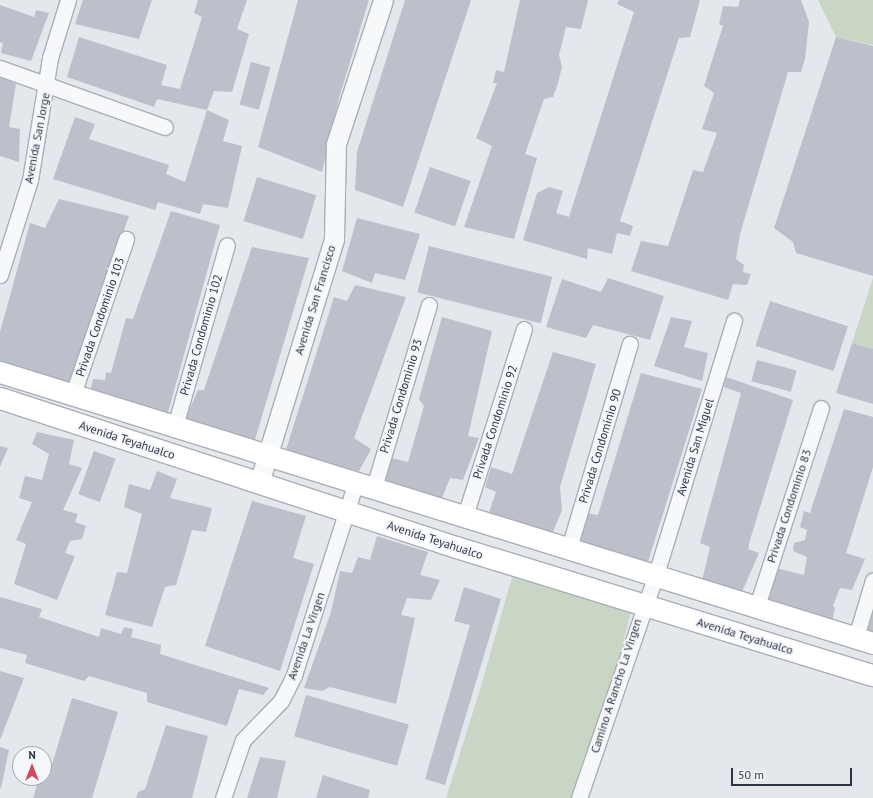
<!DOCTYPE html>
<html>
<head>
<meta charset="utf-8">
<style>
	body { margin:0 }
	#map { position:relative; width:873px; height:798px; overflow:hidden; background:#e4e7ec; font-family:"PT Sans",sans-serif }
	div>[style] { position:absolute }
	.green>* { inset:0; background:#c9d6c5 }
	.building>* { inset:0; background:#bbc0ca; transform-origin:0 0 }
	.roads { filter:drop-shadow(1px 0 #a9aeb7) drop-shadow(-1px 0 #a9aeb7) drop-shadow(0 1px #a9aeb7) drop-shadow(0 -1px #a9aeb7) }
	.minor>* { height:15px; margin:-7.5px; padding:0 7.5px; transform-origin:7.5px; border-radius:7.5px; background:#f7f8fa }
	.tertiary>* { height:19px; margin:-9.5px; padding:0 9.5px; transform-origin:9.5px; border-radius:9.5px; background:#f7f8fa }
	.secondary>* { height:21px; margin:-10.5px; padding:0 10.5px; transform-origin:10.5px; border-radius:10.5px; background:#fff }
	span { translate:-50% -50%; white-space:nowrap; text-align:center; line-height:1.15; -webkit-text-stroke:4px #f4f6f9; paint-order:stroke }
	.street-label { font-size:12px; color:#2b3445 }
	.north { position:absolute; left:12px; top:746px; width:40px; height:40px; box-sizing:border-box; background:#f4f6f9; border:1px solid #a4a8b1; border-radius:50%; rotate:0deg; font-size:11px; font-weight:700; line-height:16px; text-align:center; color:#2b3445 }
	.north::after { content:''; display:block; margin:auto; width:14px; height:18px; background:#d1495b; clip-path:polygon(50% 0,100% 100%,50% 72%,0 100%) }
	.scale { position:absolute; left:731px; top:768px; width:121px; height:18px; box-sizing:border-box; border:2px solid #2b3445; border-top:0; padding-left:5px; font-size:12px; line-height:14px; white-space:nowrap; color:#2b3445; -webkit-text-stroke:3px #f4f6f9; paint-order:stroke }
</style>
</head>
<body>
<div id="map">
	<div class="green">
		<div style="clip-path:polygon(818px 0,873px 0,873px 45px,836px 37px)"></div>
		<div style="clip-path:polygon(873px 278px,873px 349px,852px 343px)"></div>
		<div style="clip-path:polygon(512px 577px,631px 611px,610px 697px,576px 798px,446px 798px,482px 683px)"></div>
	</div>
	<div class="building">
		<div style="clip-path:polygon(83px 0,152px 0,139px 39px,75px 24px)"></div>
		<div style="clip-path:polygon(198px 0,247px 0,237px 29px,249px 34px,232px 92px,214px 91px,207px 110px,157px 99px,154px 107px,67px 77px,79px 37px,167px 65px,161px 85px,180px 89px,202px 17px,194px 13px)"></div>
		<div style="clip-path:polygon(298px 0,369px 0,339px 98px,322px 172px,258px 147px)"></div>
		<div style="clip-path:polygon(405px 0,471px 0,403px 207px,355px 190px,357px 152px)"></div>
		<div style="clip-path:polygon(520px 0,588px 0,581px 29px,566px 27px,559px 55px,562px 67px,558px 83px,553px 97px,544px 99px,525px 154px,537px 158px,514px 239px,464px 227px,492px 146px,476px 138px,497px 83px,493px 83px,496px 70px,504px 72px)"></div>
		<div style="clip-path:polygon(619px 0,700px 0,690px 37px,679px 38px,620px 221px,633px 226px,630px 236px,617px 233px,612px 254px,588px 248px,587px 259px,523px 240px,537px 193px,549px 187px,563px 191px,556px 213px,569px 217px,634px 12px,617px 4px)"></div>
		<div style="clip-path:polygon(740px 0,801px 0,809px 22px,805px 59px,801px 72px,788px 72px,740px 234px,736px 259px,744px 265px,743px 272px,751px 274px,747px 285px,733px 284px,728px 300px,631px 271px,641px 241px,668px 246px,693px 170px,703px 172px,717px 133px,702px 129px,714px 93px,704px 86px,723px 26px,719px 24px,723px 6px,738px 7px)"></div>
		<div style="clip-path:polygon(0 5px,34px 17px,36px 10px,49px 13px,31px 61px,1px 53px,3px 43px,0 42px)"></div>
		<div style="clip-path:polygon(836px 37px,873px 46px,873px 276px,796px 253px,793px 242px,774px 228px)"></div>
		<div style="left:251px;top:62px;width:20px;height:44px;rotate:15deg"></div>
		<div style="clip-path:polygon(0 77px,16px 84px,9px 127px,20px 129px,19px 162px,0 156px)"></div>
		<div style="clip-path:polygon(207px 110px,229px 120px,223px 141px,242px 146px,228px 208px,203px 204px,200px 214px,158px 202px,155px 210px,53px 179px,75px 117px,95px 124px,89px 139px,169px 165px,166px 174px,185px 182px)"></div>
		<div style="left:430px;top:167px;width:43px;height:48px;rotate:19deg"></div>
		<div style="left:257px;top:177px;width:62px;height:46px;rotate:17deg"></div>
		<div style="clip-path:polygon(59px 199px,129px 216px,69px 385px,0 362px,0 332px,30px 223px,45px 228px)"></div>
		<div style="clip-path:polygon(171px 211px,220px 225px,167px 416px,90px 393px,93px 379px,105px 380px,106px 372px,111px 373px,126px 318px,133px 319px)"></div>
		<div style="clip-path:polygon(357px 218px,420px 234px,405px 280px,375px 273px,372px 283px,342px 271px)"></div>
		<div style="left:429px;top:246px;width:127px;height:48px;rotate:14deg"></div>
		<div style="clip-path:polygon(252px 247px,309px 258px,254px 443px,184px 422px,198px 390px,204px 390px)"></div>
		<div style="clip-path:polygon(608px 278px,664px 296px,650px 340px,593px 325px,586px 338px,546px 327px,562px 279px,601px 292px)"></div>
		<div style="clip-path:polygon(355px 285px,406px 297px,354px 438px,371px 449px,359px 471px,285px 453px,334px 297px,347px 301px)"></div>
		<div style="left:770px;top:301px;width:82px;height:47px;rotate:18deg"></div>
		<div style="clip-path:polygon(442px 317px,492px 331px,468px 436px,479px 438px,463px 480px,450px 478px,442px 498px,380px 481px,387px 457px,408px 462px,424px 406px,419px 399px)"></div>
		<div style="clip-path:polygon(671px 317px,692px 321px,684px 347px,708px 353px,702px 381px,654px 366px)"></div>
		<div style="clip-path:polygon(852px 343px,873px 349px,873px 404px,836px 393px)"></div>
		<div style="clip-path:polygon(553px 352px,596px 364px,560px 487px,562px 510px,553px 532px,489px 512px,496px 492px,485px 487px,491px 467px,512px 474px)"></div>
		<div style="left:757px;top:360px;width:41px;height:22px;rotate:15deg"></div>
		<div style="clip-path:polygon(641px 373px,702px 389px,647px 565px,576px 541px,586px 513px,598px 515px)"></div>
		<div style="clip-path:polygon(726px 377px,793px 400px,750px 540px,748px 549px,759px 553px,742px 592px,702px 581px,710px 547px,700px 543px,741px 393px,724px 387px)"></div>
		<div style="clip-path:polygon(844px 409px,873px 417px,873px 467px,846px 553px,865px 559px,852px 590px,840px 588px,833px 606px,835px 608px,832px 622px,765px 601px,776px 568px,804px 575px,807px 557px,793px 551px,794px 543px,805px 540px,807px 530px,800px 527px,804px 511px,810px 513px)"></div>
		<div style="clip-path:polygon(37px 432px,74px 440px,69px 464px,82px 468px,63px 510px,78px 514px,75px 522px,86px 526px,82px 539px,70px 541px,65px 553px,75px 556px,57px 600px,14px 584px,26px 544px,16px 540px,32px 502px,19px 498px,25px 476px,42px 480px,49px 454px,32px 444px)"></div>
		<div style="clip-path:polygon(0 446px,8px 448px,0 467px)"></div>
		<div style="left:94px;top:451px;width:23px;height:46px;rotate:20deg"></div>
		<div style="clip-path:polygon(157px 471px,177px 479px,170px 498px,212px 508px,206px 532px,192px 530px,176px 585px,165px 587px,152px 627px,105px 615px,117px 572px,127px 573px,142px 514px,124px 507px,129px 484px,150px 490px)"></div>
		<div style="clip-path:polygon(252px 501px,306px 516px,293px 558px,314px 564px,280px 671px,205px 646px)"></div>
		<div style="clip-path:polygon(377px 536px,428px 552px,420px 575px,440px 580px,431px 600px,407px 598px,401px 615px,415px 618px,396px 704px,330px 687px,322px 691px,304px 688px,331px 612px,340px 571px,352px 573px,358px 557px,370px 560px)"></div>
		<div style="clip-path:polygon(464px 587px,501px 599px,445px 785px,425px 779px,470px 625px,454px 621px)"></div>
		<div style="clip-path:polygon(0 597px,42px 609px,39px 617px,99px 637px,101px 628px,121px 634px,124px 627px,133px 629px,131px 637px,161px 645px,160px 654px,269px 688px,263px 695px,239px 689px,227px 726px,147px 702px,147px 693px,89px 676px,84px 681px,25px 663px,27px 655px,0 648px)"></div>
		<div style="clip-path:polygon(873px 606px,873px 634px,863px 631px)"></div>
		<div style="clip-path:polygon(0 671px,24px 678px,0 740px)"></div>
		<div style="left:306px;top:695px;width:107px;height:43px;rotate:16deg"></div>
		<div style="clip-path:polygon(72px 698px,118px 712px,92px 798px,33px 798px,39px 778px,48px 778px)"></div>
		<div style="clip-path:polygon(166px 725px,208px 736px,192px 798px,136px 798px,138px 792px,145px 789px)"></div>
		<div style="clip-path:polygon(0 747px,9px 750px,1px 788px,0 788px)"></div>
		<div style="clip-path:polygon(260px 757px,286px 761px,277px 798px,247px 798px)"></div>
		<div style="clip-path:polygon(323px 775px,370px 790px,368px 798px,316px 798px)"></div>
	</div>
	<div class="roads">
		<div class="minor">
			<div style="left:0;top:68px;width:175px;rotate:19.7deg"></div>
			<div style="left:0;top:275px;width:100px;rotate:-72.5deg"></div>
			<div style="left:30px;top:180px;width:124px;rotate:-80.7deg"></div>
			<div style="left:50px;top:58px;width:61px;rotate:-72.8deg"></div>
			<div style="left:73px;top:394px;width:164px;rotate:-71.1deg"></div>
			<div style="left:175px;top:426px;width:188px;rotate:-74deg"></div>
			<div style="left:374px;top:487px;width:190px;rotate:-73.2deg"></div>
			<div style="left:465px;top:516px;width:196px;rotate:-72.5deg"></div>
			<div style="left:569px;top:548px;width:213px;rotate:-73.4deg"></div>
			<div style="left:757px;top:606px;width:208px;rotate:-72.1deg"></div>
			<div style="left:856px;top:637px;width:59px;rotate:-73.4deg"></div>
			<div style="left:223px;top:798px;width:61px;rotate:-71deg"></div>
			<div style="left:243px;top:740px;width:54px;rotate:-45.7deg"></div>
			<div style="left:281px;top:701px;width:29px;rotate:-63deg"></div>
			<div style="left:294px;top:675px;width:203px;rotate:-72.2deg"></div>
			<div style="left:579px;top:798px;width:240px;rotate:-71deg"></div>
			<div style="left:657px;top:571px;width:262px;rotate:-72.9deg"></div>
		</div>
		<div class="tertiary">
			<div style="left:259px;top:483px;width:255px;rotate:-72.9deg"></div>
			<div style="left:334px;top:239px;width:95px;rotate:-88.8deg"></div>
			<div style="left:336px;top:144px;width:151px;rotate:-71.9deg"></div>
		</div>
		<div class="secondary">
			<div style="left:0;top:372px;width:914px;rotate:17.25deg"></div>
			<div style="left:0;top:398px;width:480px;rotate:18.1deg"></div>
			<div style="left:456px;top:547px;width:436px;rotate:17.1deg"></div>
		</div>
	</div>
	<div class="street-label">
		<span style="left:37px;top:138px;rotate:-79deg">Avenida San Jorge</span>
		<span style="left:315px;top:300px;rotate:-73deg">Avenida San Francisco</span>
		<span style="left:100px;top:317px;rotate:-71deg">Privada Condominio 103</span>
		<span style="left:201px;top:335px;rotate:-74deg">Privada Condominio 102</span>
		<span style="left:401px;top:396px;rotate:-73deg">Privada Condominio 93</span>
		<span style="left:495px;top:422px;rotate:-72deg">Privada Condominio 92</span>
		<span style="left:127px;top:440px;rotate:18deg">Avenida Teyahualco</span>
		<span style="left:600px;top:446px;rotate:-73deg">Privada Condominio 90</span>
		<span style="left:695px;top:447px;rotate:-73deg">Avenida San Miguel</span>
		<span style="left:789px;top:506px;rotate:-72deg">Privada Condominio 83</span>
		<span style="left:435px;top:540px;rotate:18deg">Avenida Teyahualco</span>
		<span style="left:306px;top:636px;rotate:-71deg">Avenida La Virgen</span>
		<span style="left:745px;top:636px;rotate:17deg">Avenida Teyahualco</span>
		<span style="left:616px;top:686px;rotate:-72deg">Camino A Rancho La Virgen</span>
	</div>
	<div class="north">N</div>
	<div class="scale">50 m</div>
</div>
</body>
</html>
